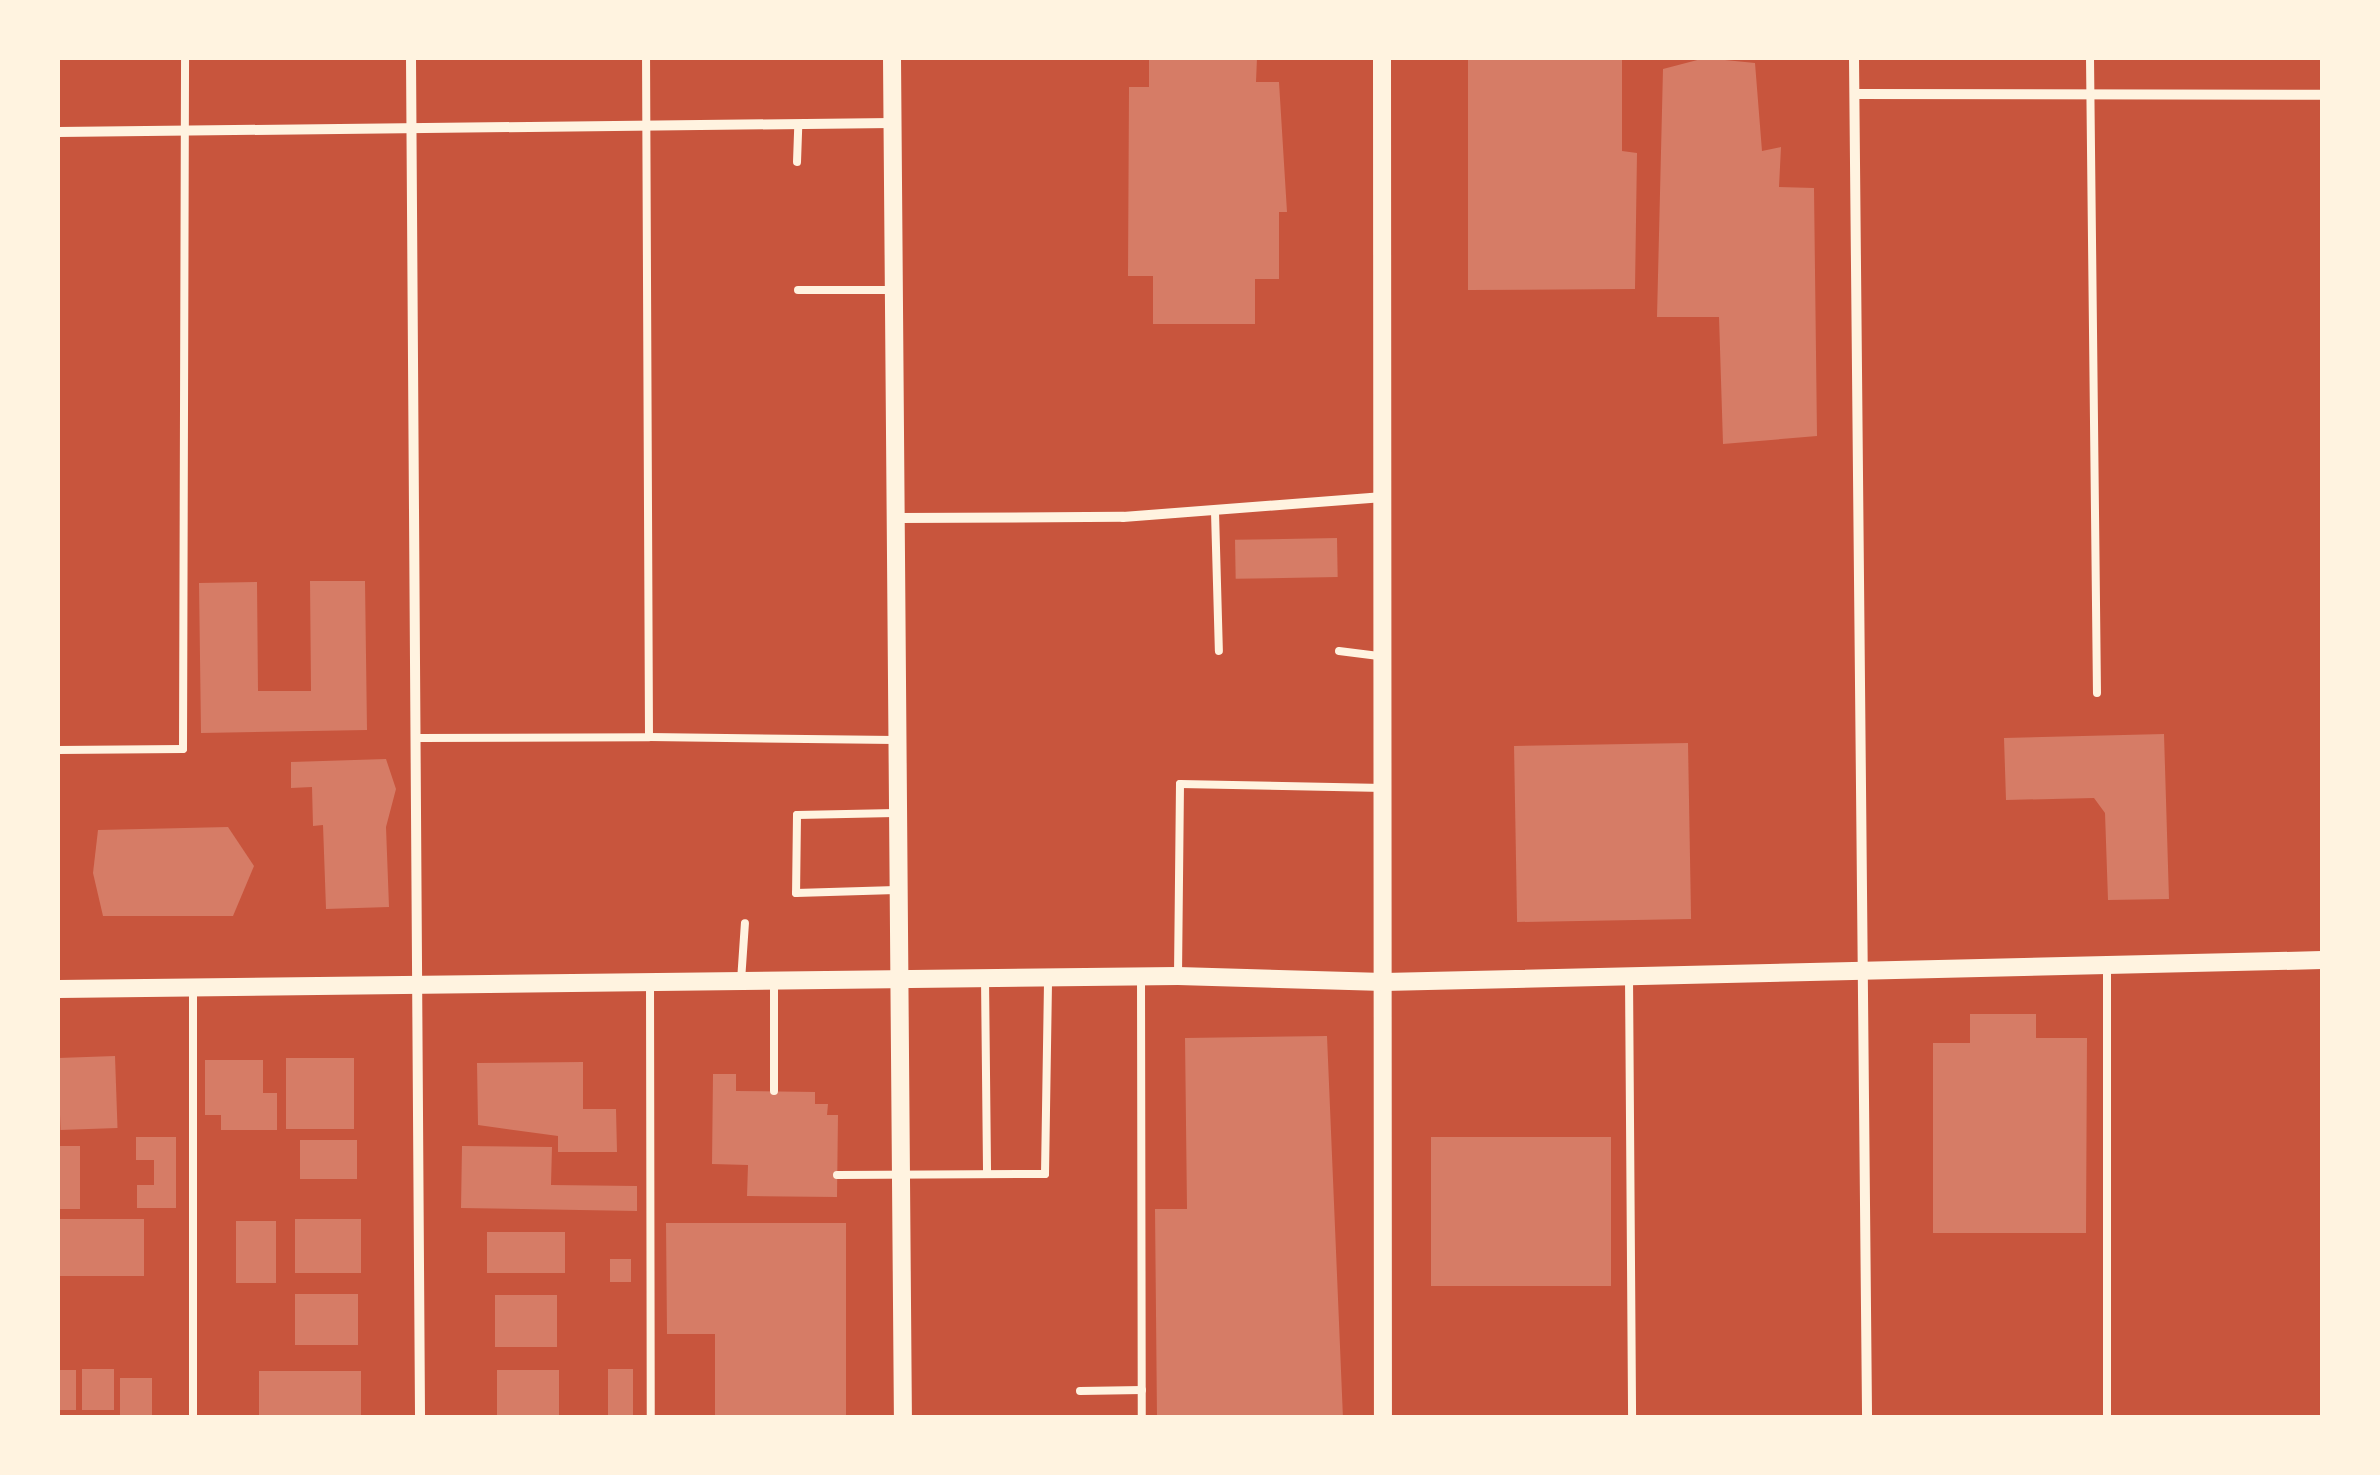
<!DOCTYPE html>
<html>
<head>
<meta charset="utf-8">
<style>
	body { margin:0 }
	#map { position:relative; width:2380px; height:1475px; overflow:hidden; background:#c8553d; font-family:"Zilla Slab",serif }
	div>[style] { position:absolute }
	.building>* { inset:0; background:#d67c66; transform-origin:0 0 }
	.service>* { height:8px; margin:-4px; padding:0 4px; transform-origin:4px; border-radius:4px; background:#fff3e0 }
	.minor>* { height:10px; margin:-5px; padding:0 5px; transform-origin:5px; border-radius:5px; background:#fff3e0 }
	.tertiary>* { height:18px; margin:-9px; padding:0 9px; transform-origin:9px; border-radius:9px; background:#fff3e0 }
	span { translate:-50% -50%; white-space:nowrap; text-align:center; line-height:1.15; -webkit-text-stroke:8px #fff3e0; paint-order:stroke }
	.frame { position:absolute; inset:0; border:60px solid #fff3e0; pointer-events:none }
</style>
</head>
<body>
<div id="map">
	<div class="building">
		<div style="clip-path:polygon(1149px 58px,1257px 58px,1256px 82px,1279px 82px,1287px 212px,1279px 212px,1279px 279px,1255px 279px,1255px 324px,1153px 324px,1153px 276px,1128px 276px,1129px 87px,1149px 87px)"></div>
		<div style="clip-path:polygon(1468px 58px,1622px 58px,1622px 151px,1637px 153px,1635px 289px,1468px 290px)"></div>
		<div style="clip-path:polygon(1705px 58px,1755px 63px,1762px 151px,1781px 147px,1779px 187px,1814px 188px,1817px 436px,1723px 444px,1719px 317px,1657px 317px,1663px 69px)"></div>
		<div style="left:1337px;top:538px;width:39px;height:102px;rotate:89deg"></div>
		<div style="clip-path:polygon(310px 581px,365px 581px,367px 730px,201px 733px,199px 583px,257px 582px,258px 691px,311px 691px)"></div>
		<div style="clip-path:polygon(2164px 734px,2169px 899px,2108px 900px,2105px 813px,2094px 798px,2006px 800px,2004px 738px)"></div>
		<div style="left:1688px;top:743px;width:176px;height:174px;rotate:89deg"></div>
		<div style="clip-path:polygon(386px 759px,396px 789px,386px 827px,389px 907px,326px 909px,323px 825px,313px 826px,312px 787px,291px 788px,291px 762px)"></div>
		<div style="clip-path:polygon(228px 827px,254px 866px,233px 916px,103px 916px,93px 873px,98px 830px)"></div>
		<div style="clip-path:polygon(1970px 1014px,2036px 1014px,2036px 1038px,2087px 1038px,2086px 1233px,1933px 1233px,1933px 1043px,1970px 1043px)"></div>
		<div style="clip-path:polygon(1327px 1036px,1343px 1418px,1157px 1418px,1155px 1209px,1187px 1209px,1185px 1038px)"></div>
		<div style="left:115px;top:1056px;width:72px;height:57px;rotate:88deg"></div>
		<div style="left:286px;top:1058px;width:68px;height:71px"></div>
		<div style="clip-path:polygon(205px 1060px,263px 1060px,263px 1093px,277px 1093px,277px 1130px,221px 1130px,221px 1115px,205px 1115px)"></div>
		<div style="clip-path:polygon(583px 1062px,583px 1109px,616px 1109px,617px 1152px,558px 1152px,558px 1136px,478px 1125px,477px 1063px)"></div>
		<div style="clip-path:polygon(713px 1074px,736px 1074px,736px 1091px,815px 1092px,815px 1104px,828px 1104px,827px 1115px,838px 1115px,837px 1197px,747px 1196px,748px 1165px,712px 1164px)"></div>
		<div style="clip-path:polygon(136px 1137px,176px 1137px,176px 1208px,137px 1208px,137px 1185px,154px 1185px,154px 1160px,136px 1160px)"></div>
		<div style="left:1431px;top:1137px;width:180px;height:149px"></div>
		<div style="left:300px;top:1140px;width:57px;height:39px"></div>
		<div style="left:58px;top:1146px;width:22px;height:63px"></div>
		<div style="clip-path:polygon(462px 1146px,552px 1147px,551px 1185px,637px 1186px,637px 1211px,461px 1208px)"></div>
		<div style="left:58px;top:1219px;width:86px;height:57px"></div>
		<div style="left:295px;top:1219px;width:66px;height:54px"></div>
		<div style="left:236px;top:1221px;width:40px;height:62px"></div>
		<div style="clip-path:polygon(666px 1223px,846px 1223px,846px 1418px,715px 1418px,715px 1334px,667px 1334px)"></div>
		<div style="left:487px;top:1232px;width:78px;height:41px"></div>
		<div style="left:610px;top:1259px;width:21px;height:23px"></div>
		<div style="left:295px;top:1294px;width:63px;height:51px"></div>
		<div style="left:495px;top:1295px;width:62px;height:52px"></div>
		<div style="left:82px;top:1369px;width:32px;height:41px"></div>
		<div style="left:608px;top:1369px;width:25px;height:49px"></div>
		<div style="left:58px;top:1370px;width:18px;height:40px"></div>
		<div style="left:497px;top:1370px;width:62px;height:48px"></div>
		<div style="left:259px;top:1371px;width:102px;height:45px"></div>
		<div style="left:120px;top:1378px;width:32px;height:40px"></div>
	</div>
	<div class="service">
		<div style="left:2090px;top:58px;width:635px;rotate:89.37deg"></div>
		<div style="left:797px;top:162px;width:38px;rotate:-88deg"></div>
		<div style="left:798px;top:290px;width:96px"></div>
		<div style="left:1215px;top:512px;width:139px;rotate:88.4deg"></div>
		<div style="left:1339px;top:651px;width:40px;rotate:7.1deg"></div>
		<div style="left:649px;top:737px;width:246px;rotate:0.7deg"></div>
		<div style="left:419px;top:738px;width:230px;rotate:-0.2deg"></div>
		<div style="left:649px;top:737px;width:679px;rotate:-90.25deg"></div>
		<div style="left:58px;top:750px;width:125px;rotate:-0.5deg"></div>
		<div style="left:183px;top:749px;width:691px;rotate:-89.83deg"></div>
		<div style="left:895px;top:813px;width:98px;rotate:178.8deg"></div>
		<div style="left:797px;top:815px;width:78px;rotate:90.7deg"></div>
		<div style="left:796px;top:893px;width:100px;rotate:-1.7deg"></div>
		<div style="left:2107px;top:966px;width:452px;rotate:90deg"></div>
		<div style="left:1178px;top:975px;width:191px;rotate:-89.4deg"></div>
		<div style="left:1180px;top:784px;width:204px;rotate:1.1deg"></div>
		<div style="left:1141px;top:976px;width:442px;rotate:89.9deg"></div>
		<div style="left:1629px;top:976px;width:442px;rotate:89.6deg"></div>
		<div style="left:985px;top:978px;width:196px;rotate:89.4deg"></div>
		<div style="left:741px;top:981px;width:58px;rotate:-86.1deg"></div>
		<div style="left:650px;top:982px;width:436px;rotate:89.9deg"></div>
		<div style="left:774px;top:1091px;width:110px;rotate:-90deg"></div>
		<div style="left:837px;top:1175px;width:208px;rotate:-0.3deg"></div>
		<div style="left:1045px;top:1174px;width:196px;rotate:-89.1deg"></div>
		<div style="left:1080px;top:1391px;width:62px;rotate:-0.9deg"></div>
		<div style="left:193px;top:1418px;width:430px;rotate:-90deg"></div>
	</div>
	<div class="minor">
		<div style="left:411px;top:58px;width:1360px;rotate:89.62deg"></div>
		<div style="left:1854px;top:58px;width:1360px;rotate:89.45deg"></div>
		<div style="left:1855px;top:94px;width:467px;rotate:0.1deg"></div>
		<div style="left:58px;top:132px;width:834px;rotate:-0.62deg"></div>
		<div style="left:899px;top:518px;width:224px;rotate:-0.3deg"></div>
		<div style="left:1123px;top:517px;width:261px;rotate:-4.4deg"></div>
	</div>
	<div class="tertiary">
		<div style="left:892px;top:58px;width:1360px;rotate:89.54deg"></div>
		<div style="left:1382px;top:58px;width:1360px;rotate:89.96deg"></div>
		<div style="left:58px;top:989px;width:1120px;rotate:-0.67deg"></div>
		<div style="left:1178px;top:976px;width:206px;rotate:1.7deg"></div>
		<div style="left:1384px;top:982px;width:938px;rotate:-1.34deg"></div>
	</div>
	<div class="frame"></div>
</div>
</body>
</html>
